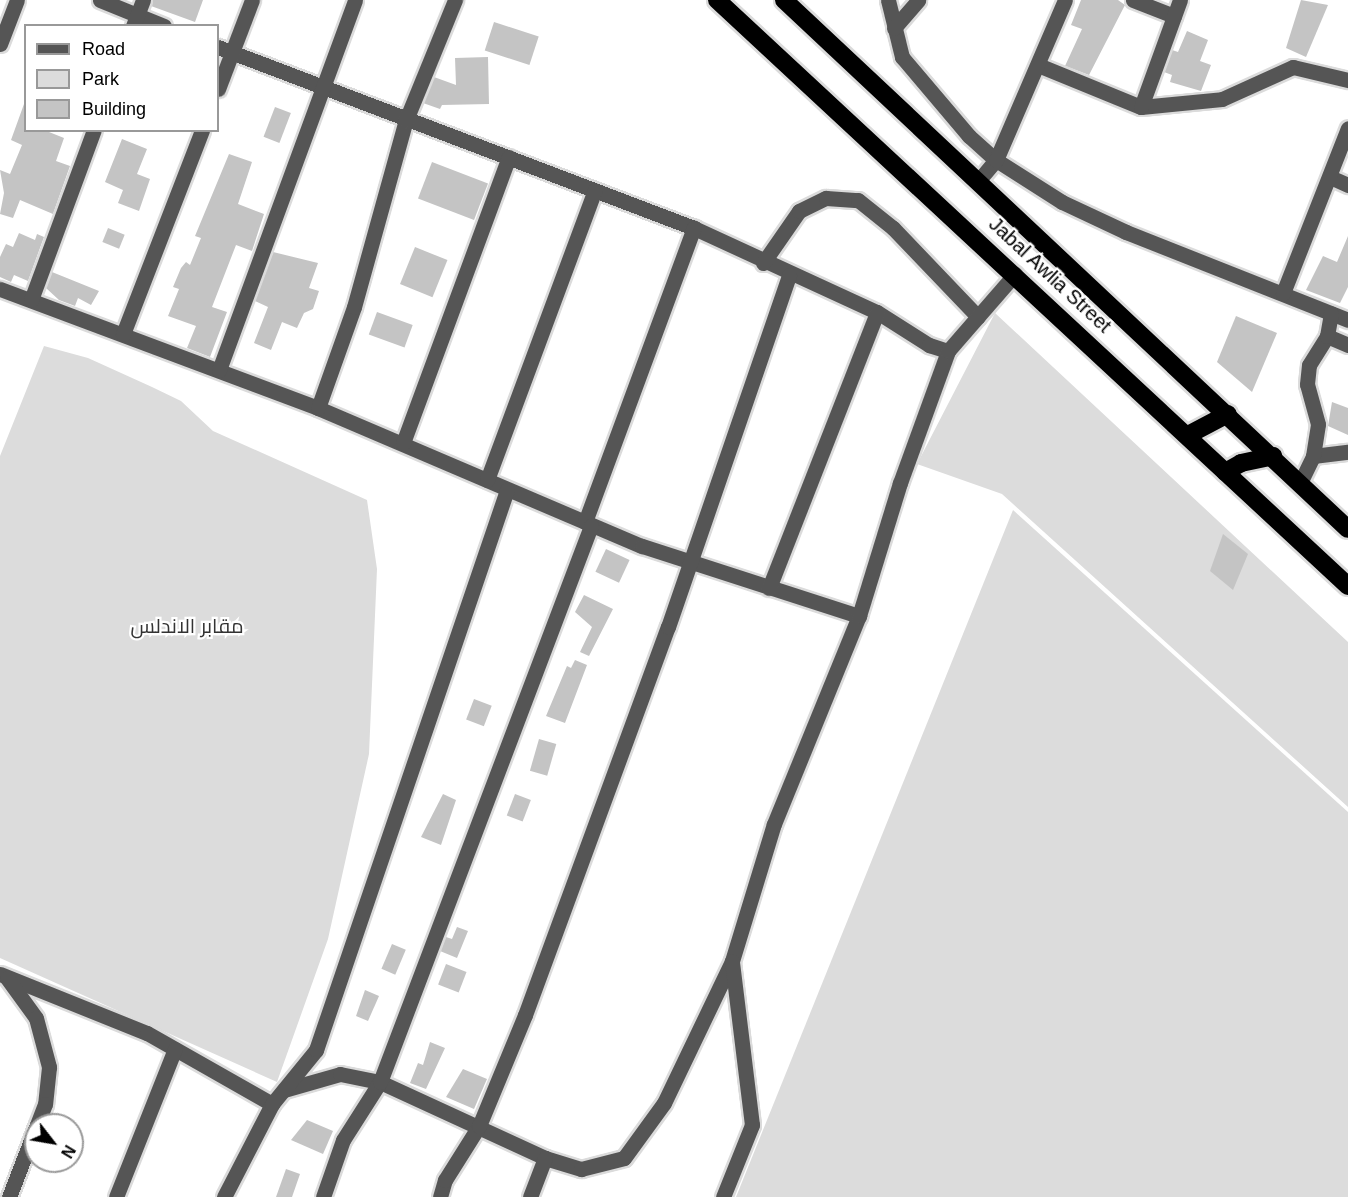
<!DOCTYPE html>
<html>
<head>
<meta charset="utf-8">
<style>
	body { margin:0 }
	#map { position:relative; width:1348px; height:1197px; overflow:hidden; background:#fff; font-family:Arial,Cairo,sans-serif }
	div>[style] { position:absolute }
	.green>* { inset:0; background:#dcdcdc }
	.building>* { inset:0; background:#c4c4c4; transform-origin:0 0 }
	.roads { filter:drop-shadow(2px 0 #dbdbdb) drop-shadow(-2px 0 #dbdbdb) drop-shadow(0 2px #dbdbdb) drop-shadow(0 -2px #dbdbdb) }
	.minor>* { height:15px; margin:-7.5px; padding:0 7.5px; transform-origin:7.5px; border-radius:7.5px; background:#555 }
	.highway>* { height:18px; margin:-9px; padding:0 9px; transform-origin:9px; border-radius:9px; background:#000 }
	span { translate:-50% -50%; white-space:nowrap; text-align:center; line-height:1.15; -webkit-text-stroke:4.5px #fff; paint-order:stroke }
	.street-label { font-size:20px; color:#000 }
	.park-label { font-size:20px; color:#333 }
	.legend { position:absolute; left:24px; top:24px; width:195px; height:108px; box-sizing:border-box; background:#fff; border:2px solid #999; margin:0; padding:8px 10px; list-style:none; font-size:18px; color:#000 }
	.legend li { display:flex; align-items:center; gap:12px; height:30px }
	.legend b { width:30px; border:2px solid #999 }
	.north { position:absolute; left:24px; top:1113px; width:60px; height:60px; box-sizing:border-box; background:#fff; border:2px solid #999; border-radius:50%; rotate:121deg; font-size:16px; font-weight:700; line-height:24px; text-align:center; color:#000 }
	.north::after { content:''; display:block; margin:auto; width:21px; height:27px; background:#000; clip-path:polygon(50% 0,100% 100%,50% 72%,0 100%) }
</style>
</head>
<body>
<div id="map">
	<div class="green">
		<div style="clip-path:polygon(995px 313px,1348px 642px,1348px 807px,1002px 494px,917px 464px)"></div>
		<div style="clip-path:polygon(44px 346px,88px 358px,152px 387px,181px 401px,213px 431px,367px 500px,377px 569px,369px 754px,328px 939px,277px 1082px,0 958px,0 456px)"></div>
		<div style="clip-path:polygon(1013px 510px,1348px 812px,1348px 1197px,736px 1197px)"></div>
	</div>
	<div class="building">
		<div style="clip-path:polygon(153px 0,203px 0,195px 22px,151px 6px)"></div>
		<div style="clip-path:polygon(1081px 0,1118px 0,1125px 5px,1089px 75px,1065px 66px,1082px 29px,1071px 25px)"></div>
		<div style="clip-path:polygon(1301px 0,1328px 5px,1306px 57px,1286px 48px)"></div>
		<div style="left:494px;top:22px;width:47px;height:30px;rotate:18deg"></div>
		<div style="clip-path:polygon(1187px 31px,1208px 40px,1200px 61px,1211px 65px,1201px 91px,1170px 82px,1172px 75px,1164px 72px,1172px 50px,1178px 52px)"></div>
		<div style="clip-path:polygon(488px 57px,489px 104px,442px 105px,440px 109px,423px 103px,434px 77px,456px 85px,455px 58px)"></div>
		<div style="clip-path:polygon(24px 104px,26px 130px,44px 130px,64px 138px,56px 161px,70px 166px,53px 214px,20px 200px,13px 218px,0 214px,4px 193px,0 170px,10px 174px,22px 145px,11px 140px)"></div>
		<div style="left:275px;top:107px;width:17px;height:32px;rotate:21deg"></div>
		<div style="clip-path:polygon(122px 139px,147px 149px,137px 174px,150px 179px,139px 211px,118px 203px,123px 190px,105px 182px)"></div>
		<div style="clip-path:polygon(229px 154px,252px 162px,238px 204px,264px 214px,252px 251px,236px 245px,212px 307px,227px 312px,210px 357px,187px 348px,196px 326px,168px 316px,179px 289px,173px 287px,181px 268px,186px 262px,190px 265px,201px 238px,195px 236px)"></div>
		<div style="left:432px;top:162px;width:60px;height:39px;rotate:21deg"></div>
		<div style="left:108px;top:228px;width:18px;height:15px;rotate:22deg"></div>
		<div style="clip-path:polygon(19px 233px,35px 240px,37px 234px,44px 237px,28px 281px,14px 275px,11px 282px,0 277px,0 257px,6px 244px,13px 247px)"></div>
		<div style="clip-path:polygon(1348px 236px,1348px 287px,1340px 303px,1306px 290px,1323px 256px,1337px 262px)"></div>
		<div style="left:415px;top:247px;width:35px;height:40px;rotate:22deg"></div>
		<div style="clip-path:polygon(273px 252px,318px 263px,309px 288px,319px 291px,313px 309px,304px 313px,297px 328px,282px 322px,271px 350px,254px 343px,268px 307px,255px 301px)"></div>
		<div style="clip-path:polygon(52px 272px,99px 291px,91px 305px,78px 298px,75px 306px,59px 300px,46px 288px)"></div>
		<div style="left:377px;top:312px;width:38px;height:24px;rotate:20deg"></div>
		<div style="clip-path:polygon(1236px 316px,1277px 333px,1252px 392px,1217px 362px)"></div>
		<div style="clip-path:polygon(1332px 402px,1348px 408px,1348px 435px,1328px 426px)"></div>
		<div style="clip-path:polygon(1223px 534px,1248px 554px,1233px 590px,1210px 571px)"></div>
		<div style="left:606px;top:549px;width:26px;height:25px;rotate:25deg"></div>
		<div style="clip-path:polygon(584px 595px,613px 609px,589px 656px,580px 652px,592px 627px,575px 612px)"></div>
		<div style="clip-path:polygon(575px 660px,587px 665px,565px 723px,546px 716px,567px 666px,571px 668px)"></div>
		<div style="left:474px;top:699px;width:19px;height:22px;rotate:21deg"></div>
		<div style="left:539px;top:739px;width:18px;height:33px;rotate:16deg"></div>
		<div style="clip-path:polygon(443px 794px,456px 800px,441px 845px,421px 837px)"></div>
		<div style="left:515px;top:794px;width:17px;height:23px;rotate:21deg"></div>
		<div style="clip-path:polygon(457px 927px,468px 931px,457px 958px,440px 951px,446px 937px,452px 939px)"></div>
		<div style="left:392px;top:944px;width:15px;height:27px;rotate:23deg"></div>
		<div style="left:446px;top:964px;width:22px;height:22px;rotate:21deg"></div>
		<div style="clip-path:polygon(365px 990px,379px 996px,368px 1021px,356px 1016px)"></div>
		<div style="clip-path:polygon(430px 1042px,445px 1048px,426px 1089px,410px 1083px,418px 1063px,423px 1065px)"></div>
		<div style="clip-path:polygon(463px 1069px,487px 1079px,474px 1109px,446px 1097px)"></div>
		<div style="clip-path:polygon(307px 1120px,333px 1131px,323px 1154px,291px 1140px)"></div>
		<div style="clip-path:polygon(286px 1169px,300px 1174px,292px 1197px,276px 1197px)"></div>
	</div>
	<div class="roads">
		<div class="minor">
			<div style="left:100px;top:0;width:69px;rotate:22.1deg"></div>
			<div style="left:888px;top:0;width:59px;rotate:76.2deg"></div>
			<div style="left:902px;top:57px;width:104px;rotate:49.7deg"></div>
			<div style="left:969px;top:136px;width:36px;rotate:42deg"></div>
			<div style="left:996px;top:160px;width:78px;rotate:32.5deg"></div>
			<div style="left:1062px;top:202px;width:71px;rotate:25.1deg"></div>
			<div style="left:1126px;top:232px;width:239px;rotate:21.6deg"></div>
			<div style="left:1133px;top:0;width:44px;rotate:21.3deg"></div>
			<div style="left:133px;top:26px;width:28px;rotate:-69deg"></div>
			<div style="left:894px;top:28px;width:37px;rotate:-49deg"></div>
			<div style="left:0;top:44px;width:47px;rotate:-68.9deg"></div>
			<div style="left:218px;top:47px;width:509px;rotate:20.82deg"></div>
			<div style="left:694px;top:228px;width:201px;rotate:24.7deg"></div>
			<div style="left:877px;top:312px;width:62px;rotate:32.4deg"></div>
			<div style="left:929px;top:345px;width:20px;rotate:18deg"></div>
			<div style="left:1038px;top:65px;width:111px;rotate:22.2deg"></div>
			<div style="left:1141px;top:107px;width:81px;rotate:-5.6deg"></div>
			<div style="left:1222px;top:99px;width:78px;rotate:-24.3deg"></div>
			<div style="left:1293px;top:67px;width:57px;rotate:13.3deg"></div>
			<div style="left:218px;top:89px;width:95px;rotate:-69.1deg"></div>
			<div style="left:1141px;top:107px;width:114px;rotate:-70deg"></div>
			<div style="left:1330px;top:177px;width:20px;rotate:24deg"></div>
			<div style="left:979px;top:180px;width:26px;rotate:-50deg"></div>
			<div style="left:996px;top:160px;width:174px;rotate:-66.7deg"></div>
			<div style="left:763px;top:263px;width:63px;rotate:-55.3deg"></div>
			<div style="left:799px;top:211px;width:30px;rotate:-26deg"></div>
			<div style="left:826px;top:198px;width:32px;rotate:4deg"></div>
			<div style="left:858px;top:200px;width:45px;rotate:38.7deg"></div>
			<div style="left:893px;top:228px;width:123px;rotate:46.3deg"></div>
			<div style="left:0;top:289px;width:340px;rotate:20.5deg"></div>
			<div style="left:318px;top:408px;width:352px;rotate:23.1deg"></div>
			<div style="left:642px;top:546px;width:228px;rotate:17.9deg"></div>
			<div style="left:1283px;top:293px;width:177px;rotate:-68.5deg"></div>
			<div style="left:31px;top:300px;width:181px;rotate:-69.7deg"></div>
			<div style="left:123px;top:334px;width:219px;rotate:-68.8deg"></div>
			<div style="left:1327px;top:336px;width:23px;rotate:23deg"></div>
			<div style="left:219px;top:370px;width:394px;rotate:-69.8deg"></div>
			<div style="left:318px;top:408px;width:107px;rotate:-70.4deg"></div>
			<div style="left:354px;top:307px;width:194px;rotate:-74.5deg"></div>
			<div style="left:406px;top:120px;width:130px;rotate:-67.8deg"></div>
			<div style="left:403px;top:443px;width:305px;rotate:-69.7deg"></div>
			<div style="left:1313px;top:456px;width:35px;rotate:-7deg"></div>
			<div style="left:487px;top:480px;width:309px;rotate:-69.6deg"></div>
			<div style="left:1300px;top:483px;width:30px;rotate:-64deg"></div>
			<div style="left:1313px;top:456px;width:32px;rotate:-81deg"></div>
			<div style="left:1318px;top:424px;width:41px;rotate:-105.4deg"></div>
			<div style="left:1307px;top:384px;width:19px;rotate:-84deg"></div>
			<div style="left:1309px;top:365px;width:34px;rotate:-58deg"></div>
			<div style="left:1327px;top:336px;width:23px;rotate:-80deg"></div>
			<div style="left:585px;top:522px;width:314px;rotate:-69.7deg"></div>
			<div style="left:769px;top:588px;width:296px;rotate:-68.6deg"></div>
			<div style="left:0;top:974px;width:158px;rotate:21.9deg"></div>
			<div style="left:147px;top:1033px;width:144px;rotate:29.6deg"></div>
			<div style="left:7px;top:978px;width:49px;rotate:54.1deg"></div>
			<div style="left:36px;top:1018px;width:51px;rotate:75.1deg"></div>
			<div style="left:49px;top:1067px;width:37px;rotate:96deg"></div>
			<div style="left:45px;top:1104px;width:22px;rotate:111deg"></div>
			<div style="left:284px;top:1090px;width:58px;rotate:-15.9deg"></div>
			<div style="left:340px;top:1074px;width:41px;rotate:11.3deg"></div>
			<div style="left:380px;top:1082px;width:182px;rotate:24.7deg"></div>
			<div style="left:545px;top:1158px;width:38px;rotate:17deg"></div>
			<div style="left:581px;top:1169px;width:44px;rotate:-14.3deg"></div>
			<div style="left:624px;top:1158px;width:68px;rotate:-54deg"></div>
			<div style="left:664px;top:1103px;width:157px;rotate:-64.4deg"></div>
			<div style="left:732px;top:961px;width:143px;rotate:-73deg"></div>
			<div style="left:774px;top:824px;width:225px;rotate:-67.8deg"></div>
			<div style="left:859px;top:616px;width:139px;rotate:-72.9deg"></div>
			<div style="left:900px;top:483px;width:140px;rotate:-70deg"></div>
			<div style="left:948px;top:351px;width:102px;rotate:-49deg"></div>
			<div style="left:9px;top:1197px;width:75px;rotate:-68.9deg"></div>
			<div style="left:116px;top:1197px;width:159px;rotate:-68.3deg"></div>
			<div style="left:224px;top:1197px;width:105px;rotate:-62.7deg"></div>
			<div style="left:272px;top:1104px;width:70px;rotate:-50.8deg"></div>
			<div style="left:316px;top:1050px;width:592px;rotate:-71.17deg"></div>
			<div style="left:323px;top:1197px;width:60px;rotate:-70.7deg"></div>
			<div style="left:343px;top:1140px;width:69px;rotate:-57.5deg"></div>
			<div style="left:380px;top:1082px;width:595px;rotate:-69.22deg"></div>
			<div style="left:440px;top:1197px;width:18px;rotate:-74deg"></div>
			<div style="left:445px;top:1180px;width:64px;rotate:-57.8deg"></div>
			<div style="left:479px;top:1126px;width:120px;rotate:-67.5deg"></div>
			<div style="left:525px;top:1015px;width:414px;rotate:-69.8deg"></div>
			<div style="left:668px;top:627px;width:372px;rotate:-71deg"></div>
			<div style="left:530px;top:1197px;width:42px;rotate:-69deg"></div>
			<div style="left:723px;top:1197px;width:78px;rotate:-68.1deg"></div>
			<div style="left:752px;top:1125px;width:165px;rotate:-97deg"></div>
		</div>
		<div class="highway">
			<div style="left:717px;top:0;width:861px;rotate:42.88deg"></div>
			<div style="left:784px;top:0;width:773px;rotate:43.17deg"></div>
			<div style="left:1188px;top:435px;width:45px;rotate:-27.7deg"></div>
			<div style="left:1225px;top:472px;width:18px;rotate:-29deg"></div>
			<div style="left:1241px;top:463px;width:33px;rotate:-12deg"></div>
		</div>
	</div>
	<div class="street-label">
		<span style="left:1050px;top:275px;rotate:43deg">Jabal Awlia Street</span>
	</div>
	<div class="park-label">
		<span style="left:187px;top:626px">مقابر الاندلس</span>
	</div>
	<ul class="legend">
	<li><b style="height:8px;background:#555"></b>Road</li>
	<li><b style="height:16px;background:#dcdcdc"></b>Park</li>
	<li><b style="height:16px;background:#c4c4c4"></b>Building</li>
	</ul>
	<div class="north">N</div>
</div>
</body>
</html>
